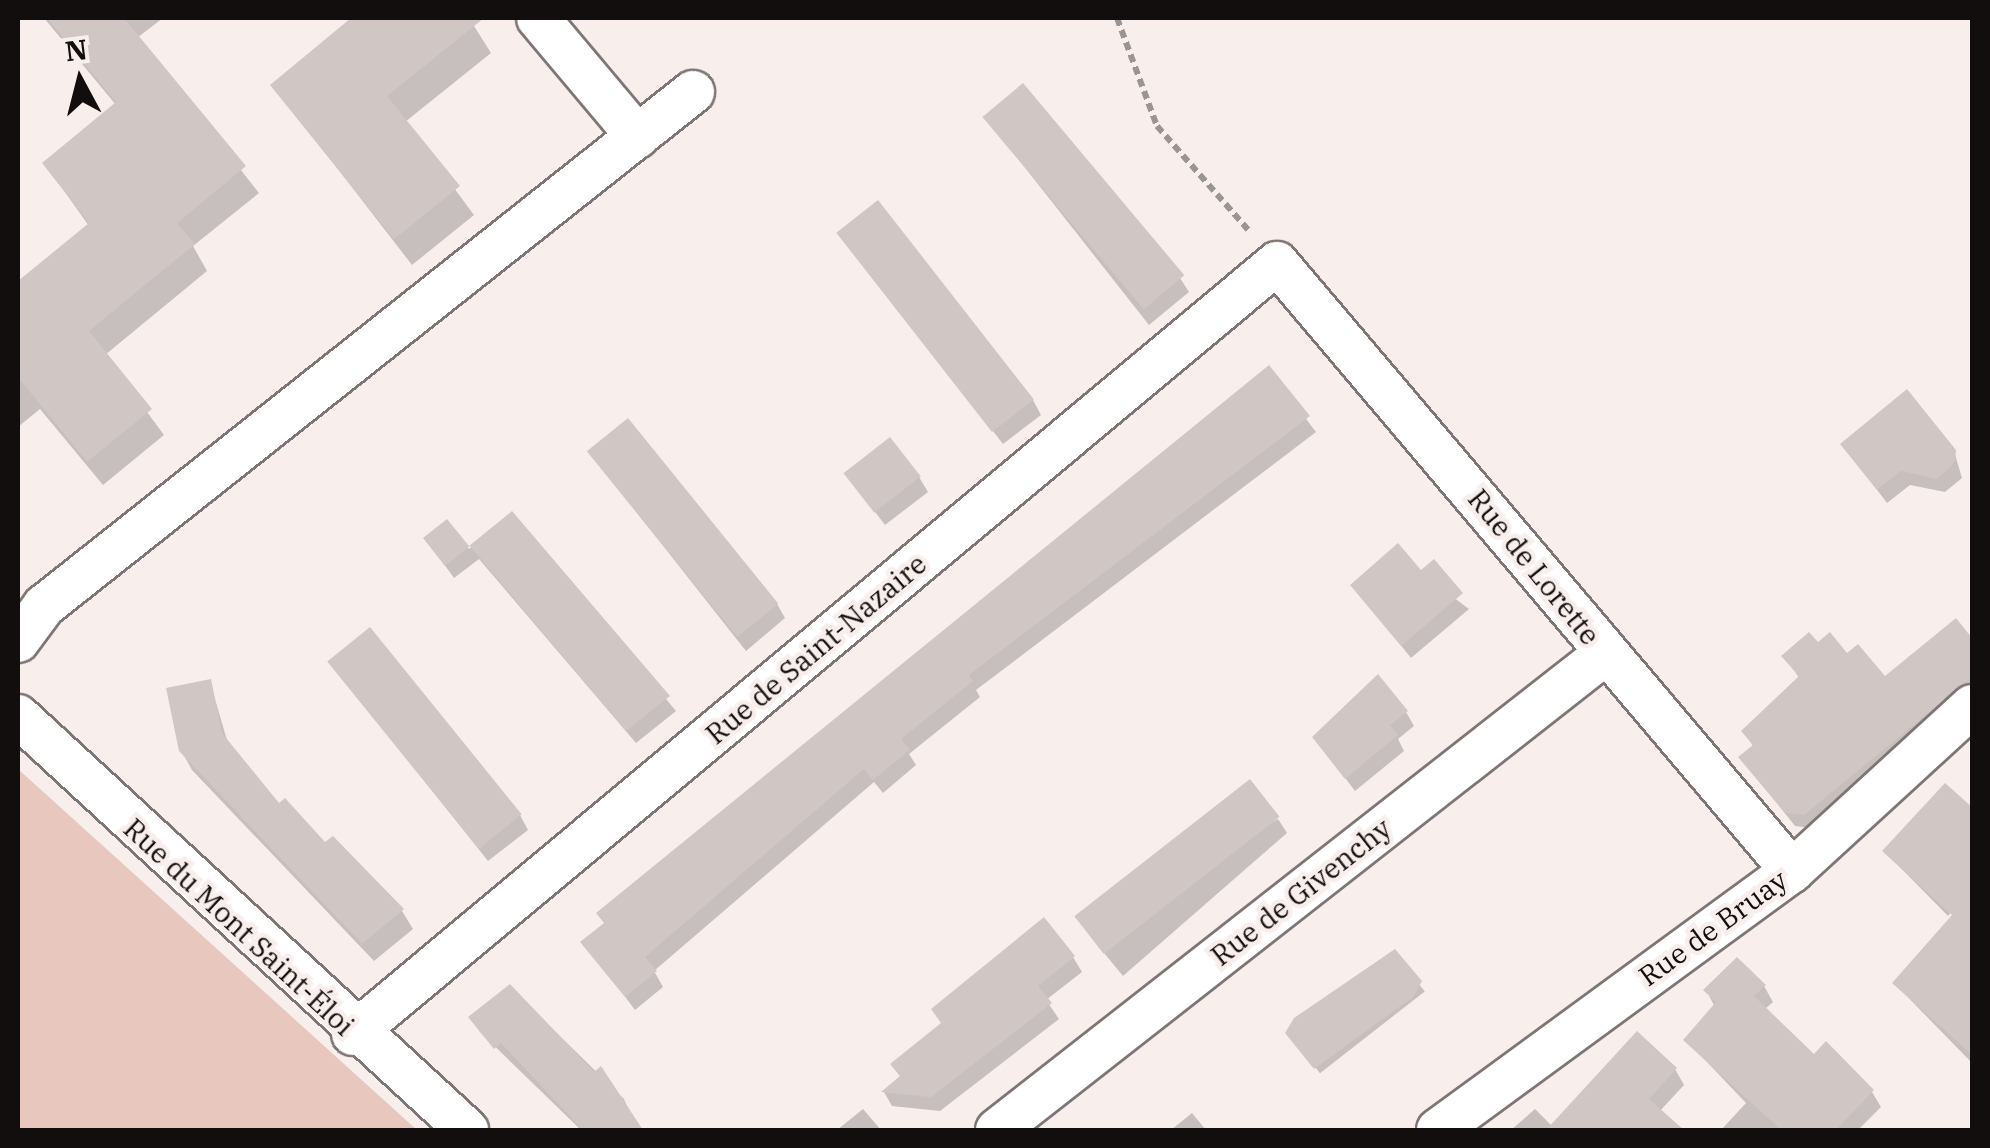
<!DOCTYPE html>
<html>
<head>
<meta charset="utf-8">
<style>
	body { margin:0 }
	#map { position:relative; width:1990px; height:1148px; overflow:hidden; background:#f8efed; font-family:"IBM Plex Serif",serif }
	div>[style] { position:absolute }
	.green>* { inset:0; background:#e8c7bf }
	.shadow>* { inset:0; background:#0003; transform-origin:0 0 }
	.building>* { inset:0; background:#d0c7c5; transform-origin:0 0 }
	.path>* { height:6px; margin-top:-3px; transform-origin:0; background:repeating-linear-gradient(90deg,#9a9492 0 8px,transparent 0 13px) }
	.roads { filter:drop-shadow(2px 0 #7e7674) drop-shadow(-2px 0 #7e7674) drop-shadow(0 2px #7e7674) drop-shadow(0 -2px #7e7674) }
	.minor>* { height:42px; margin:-21px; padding:0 21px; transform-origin:21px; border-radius:21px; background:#fff }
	span { translate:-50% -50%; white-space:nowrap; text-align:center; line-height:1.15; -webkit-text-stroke:9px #f8efed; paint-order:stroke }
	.street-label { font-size:28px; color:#110e0d }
	.frame { position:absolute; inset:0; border:20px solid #110e0d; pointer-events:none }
	.north { position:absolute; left:30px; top:30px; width:100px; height:100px; -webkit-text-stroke:8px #f8efed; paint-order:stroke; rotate:353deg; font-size:28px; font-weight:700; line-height:40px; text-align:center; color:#110e0d }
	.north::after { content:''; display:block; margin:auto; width:35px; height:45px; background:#110e0d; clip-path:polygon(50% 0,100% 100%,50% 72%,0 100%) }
</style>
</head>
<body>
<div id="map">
	<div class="green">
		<div style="clip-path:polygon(18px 769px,417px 1130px,18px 1130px)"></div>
	</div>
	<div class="shadow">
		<div style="clip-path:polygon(44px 18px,163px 18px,137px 38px,259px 193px,193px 246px,207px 271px,105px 355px,164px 435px,103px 485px,40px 409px,18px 427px,18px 284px,89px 226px,45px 164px,116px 105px)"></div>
		<div style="clip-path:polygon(355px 18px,469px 18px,491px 53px,405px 122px,474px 215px,412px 265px,273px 85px)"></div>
		<div style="clip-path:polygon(985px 117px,1180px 278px,1189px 292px,1149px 325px)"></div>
		<div style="clip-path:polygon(840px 234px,1033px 400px,1041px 415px,1003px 444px)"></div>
		<div style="clip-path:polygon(1268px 369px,1316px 432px,976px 690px,980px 697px,909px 754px,916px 765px,883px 793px,874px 782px,654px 971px,663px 987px,635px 1010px,584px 942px)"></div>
		<div style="clip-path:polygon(1843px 445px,1954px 451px,1962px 478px,1945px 492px,1910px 485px,1887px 503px)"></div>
		<div style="clip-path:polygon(589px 452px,777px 604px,785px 618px,746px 651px)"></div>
		<div style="clip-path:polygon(847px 475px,919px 477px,928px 492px,885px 525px)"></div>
		<div style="clip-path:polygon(512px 514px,676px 711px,636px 743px,479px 559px,454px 578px,426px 539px,446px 522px,469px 549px)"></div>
		<div style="clip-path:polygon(1421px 573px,1469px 609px,1411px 658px,1353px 585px)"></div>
		<div style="clip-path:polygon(1956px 621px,1972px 642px,1972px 697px,1812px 828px,1795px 826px,1741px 758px,1753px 746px,1744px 731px,1800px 679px,1784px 656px,1818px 646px,1884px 680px)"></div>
		<div style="clip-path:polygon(330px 662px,520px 815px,528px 830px,488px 861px)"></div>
		<div style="clip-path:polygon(210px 682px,229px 747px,279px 806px,325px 846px,332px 840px,402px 911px,413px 929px,374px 961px,192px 770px,181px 750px)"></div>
		<div style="clip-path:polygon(1406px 712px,1414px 726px,1398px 739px,1404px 751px,1355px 791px,1315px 738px)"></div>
		<div style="clip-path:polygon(1945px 787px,1972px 811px,1972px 887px,1948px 916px,1885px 852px)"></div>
		<div style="clip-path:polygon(1278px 819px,1287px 833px,1123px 976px,1091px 937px,1082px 923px)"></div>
		<div style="clip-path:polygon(1965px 905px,1972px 912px,1972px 1063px,1895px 984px)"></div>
		<div style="left:1394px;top:952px;width:50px;height:133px;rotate:52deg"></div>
		<div style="clip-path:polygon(1073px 957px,1082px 972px,1046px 1000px,1059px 1019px,940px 1111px,892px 1106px,884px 1092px,901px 1078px,893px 1065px,943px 1025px)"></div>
		<div style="clip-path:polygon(1764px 986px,1773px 1002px,1765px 1009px,1815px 1057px,1872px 1092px,1881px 1107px,1858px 1130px,1721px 1130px,1746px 1103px,1686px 1040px,1715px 1007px,1706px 990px)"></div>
		<div style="clip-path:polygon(510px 987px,624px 1099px,637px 1130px,581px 1130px,480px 1032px,471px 1018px)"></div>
		<div style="clip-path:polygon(1675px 1069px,1684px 1085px,1659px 1112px,1681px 1130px,1511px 1130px,1535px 1109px,1553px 1127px)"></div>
		<div style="clip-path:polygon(863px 1109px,881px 1130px,837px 1130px)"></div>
		<div style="clip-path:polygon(1192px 1113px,1206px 1130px,1171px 1130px)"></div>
	</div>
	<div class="building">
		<div style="clip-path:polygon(47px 18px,124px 18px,246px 166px,177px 223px,195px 244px,89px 331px,152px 409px,87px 462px,18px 377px,18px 281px,89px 223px,42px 163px,116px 102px)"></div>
		<div style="clip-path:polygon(351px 18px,484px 18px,387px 96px,460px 186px,394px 239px,270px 85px)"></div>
		<div style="left:1023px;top:83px;width:251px;height:53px;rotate:50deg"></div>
		<div style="left:878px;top:200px;width:253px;height:53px;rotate:52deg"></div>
		<div style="clip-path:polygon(1269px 365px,1310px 416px,969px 675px,973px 681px,901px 739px,910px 750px,873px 780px,864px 769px,645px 957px,657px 971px,625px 997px,580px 942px,604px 923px,596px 913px)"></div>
		<div style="clip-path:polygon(1907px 389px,1956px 450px,1955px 462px,1937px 479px,1901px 471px,1877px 490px,1840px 444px)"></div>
		<div style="left:628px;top:418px;width:239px;height:53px;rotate:51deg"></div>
		<div style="left:890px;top:437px;width:50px;height:59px;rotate:52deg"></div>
		<div style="clip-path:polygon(512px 511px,670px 696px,626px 731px,470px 546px,445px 566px,423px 538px,447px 519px,469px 546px)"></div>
		<div style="clip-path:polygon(1398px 543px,1421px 570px,1434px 559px,1463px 593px,1401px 646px,1350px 585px)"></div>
		<div style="clip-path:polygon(1956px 618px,1972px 638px,1972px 677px,1804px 815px,1785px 813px,1738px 757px,1753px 745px,1741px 731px,1799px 676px,1781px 656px,1809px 632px,1818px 642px,1830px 632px,1847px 653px,1858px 644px,1885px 676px)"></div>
		<div style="left:370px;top:627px;width:241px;height:55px;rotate:51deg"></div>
		<div style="clip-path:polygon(1378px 674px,1408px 711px,1390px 725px,1398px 735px,1345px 779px,1312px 737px)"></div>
		<div style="clip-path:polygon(211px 679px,222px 733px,279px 803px,285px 798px,325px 842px,333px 836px,404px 909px,362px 944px,179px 751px,166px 688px)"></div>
		<div style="left:1250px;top:779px;width:48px;height:223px;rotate:52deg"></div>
		<div style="clip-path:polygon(1945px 783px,1972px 807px,1972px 1055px,1892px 983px,1952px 915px,1882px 851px)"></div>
		<div style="clip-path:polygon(1044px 917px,1075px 956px,1038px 986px,1052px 1003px,931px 1097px,881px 1092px,900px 1076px,890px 1064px,941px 1023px,931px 1009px)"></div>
		<div style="clip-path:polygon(1395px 949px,1422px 981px,1413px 997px,1314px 1069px,1285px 1033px,1294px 1018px)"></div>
		<div style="clip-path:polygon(1737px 957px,1766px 985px,1754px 996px,1814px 1054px,1826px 1041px,1874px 1090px,1836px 1130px,1781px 1130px,1683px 1040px,1716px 1002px,1703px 990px)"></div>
		<div style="clip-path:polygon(510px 984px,594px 1072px,601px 1066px,643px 1130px,583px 1130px,501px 1043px,494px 1049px,468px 1017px)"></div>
		<div style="clip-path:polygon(1637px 1031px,1677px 1068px,1649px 1099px,1684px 1130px,1546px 1130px)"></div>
	</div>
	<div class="path">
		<div style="left:1117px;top:18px;width:115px;rotate:69.7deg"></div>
		<div style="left:1157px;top:126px;width:141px;rotate:48.7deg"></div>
	</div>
	<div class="roads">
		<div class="minor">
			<div style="left:538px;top:18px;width:155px;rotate:50deg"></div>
			<div style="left:18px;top:641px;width:44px;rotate:-53.4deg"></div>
			<div style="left:44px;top:606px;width:828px;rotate:-38.38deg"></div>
			<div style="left:18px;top:716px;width:611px;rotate:42.68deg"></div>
			<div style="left:353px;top:1034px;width:1203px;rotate:-39.84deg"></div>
			<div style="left:1277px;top:263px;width:797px;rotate:49.73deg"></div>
			<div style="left:997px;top:1130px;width:772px;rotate:-38.06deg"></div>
			<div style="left:1438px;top:1130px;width:439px;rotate:-36.2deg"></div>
			<div style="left:1792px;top:871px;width:244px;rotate:-42.5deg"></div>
		</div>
	</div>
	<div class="street-label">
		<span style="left:1534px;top:567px;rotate:51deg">Rue de Lorette</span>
		<span style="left:816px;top:649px;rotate:-40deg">Rue de Saint-Nazaire</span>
		<span style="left:1301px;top:892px;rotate:-38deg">Rue de Givenchy</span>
		<span style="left:239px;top:927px;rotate:43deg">Rue du Mont Saint-Éloi</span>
		<span style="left:1713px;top:928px;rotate:-36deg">Rue de Bruay</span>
	</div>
	<div class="frame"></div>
	<div class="north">N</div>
</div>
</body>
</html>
